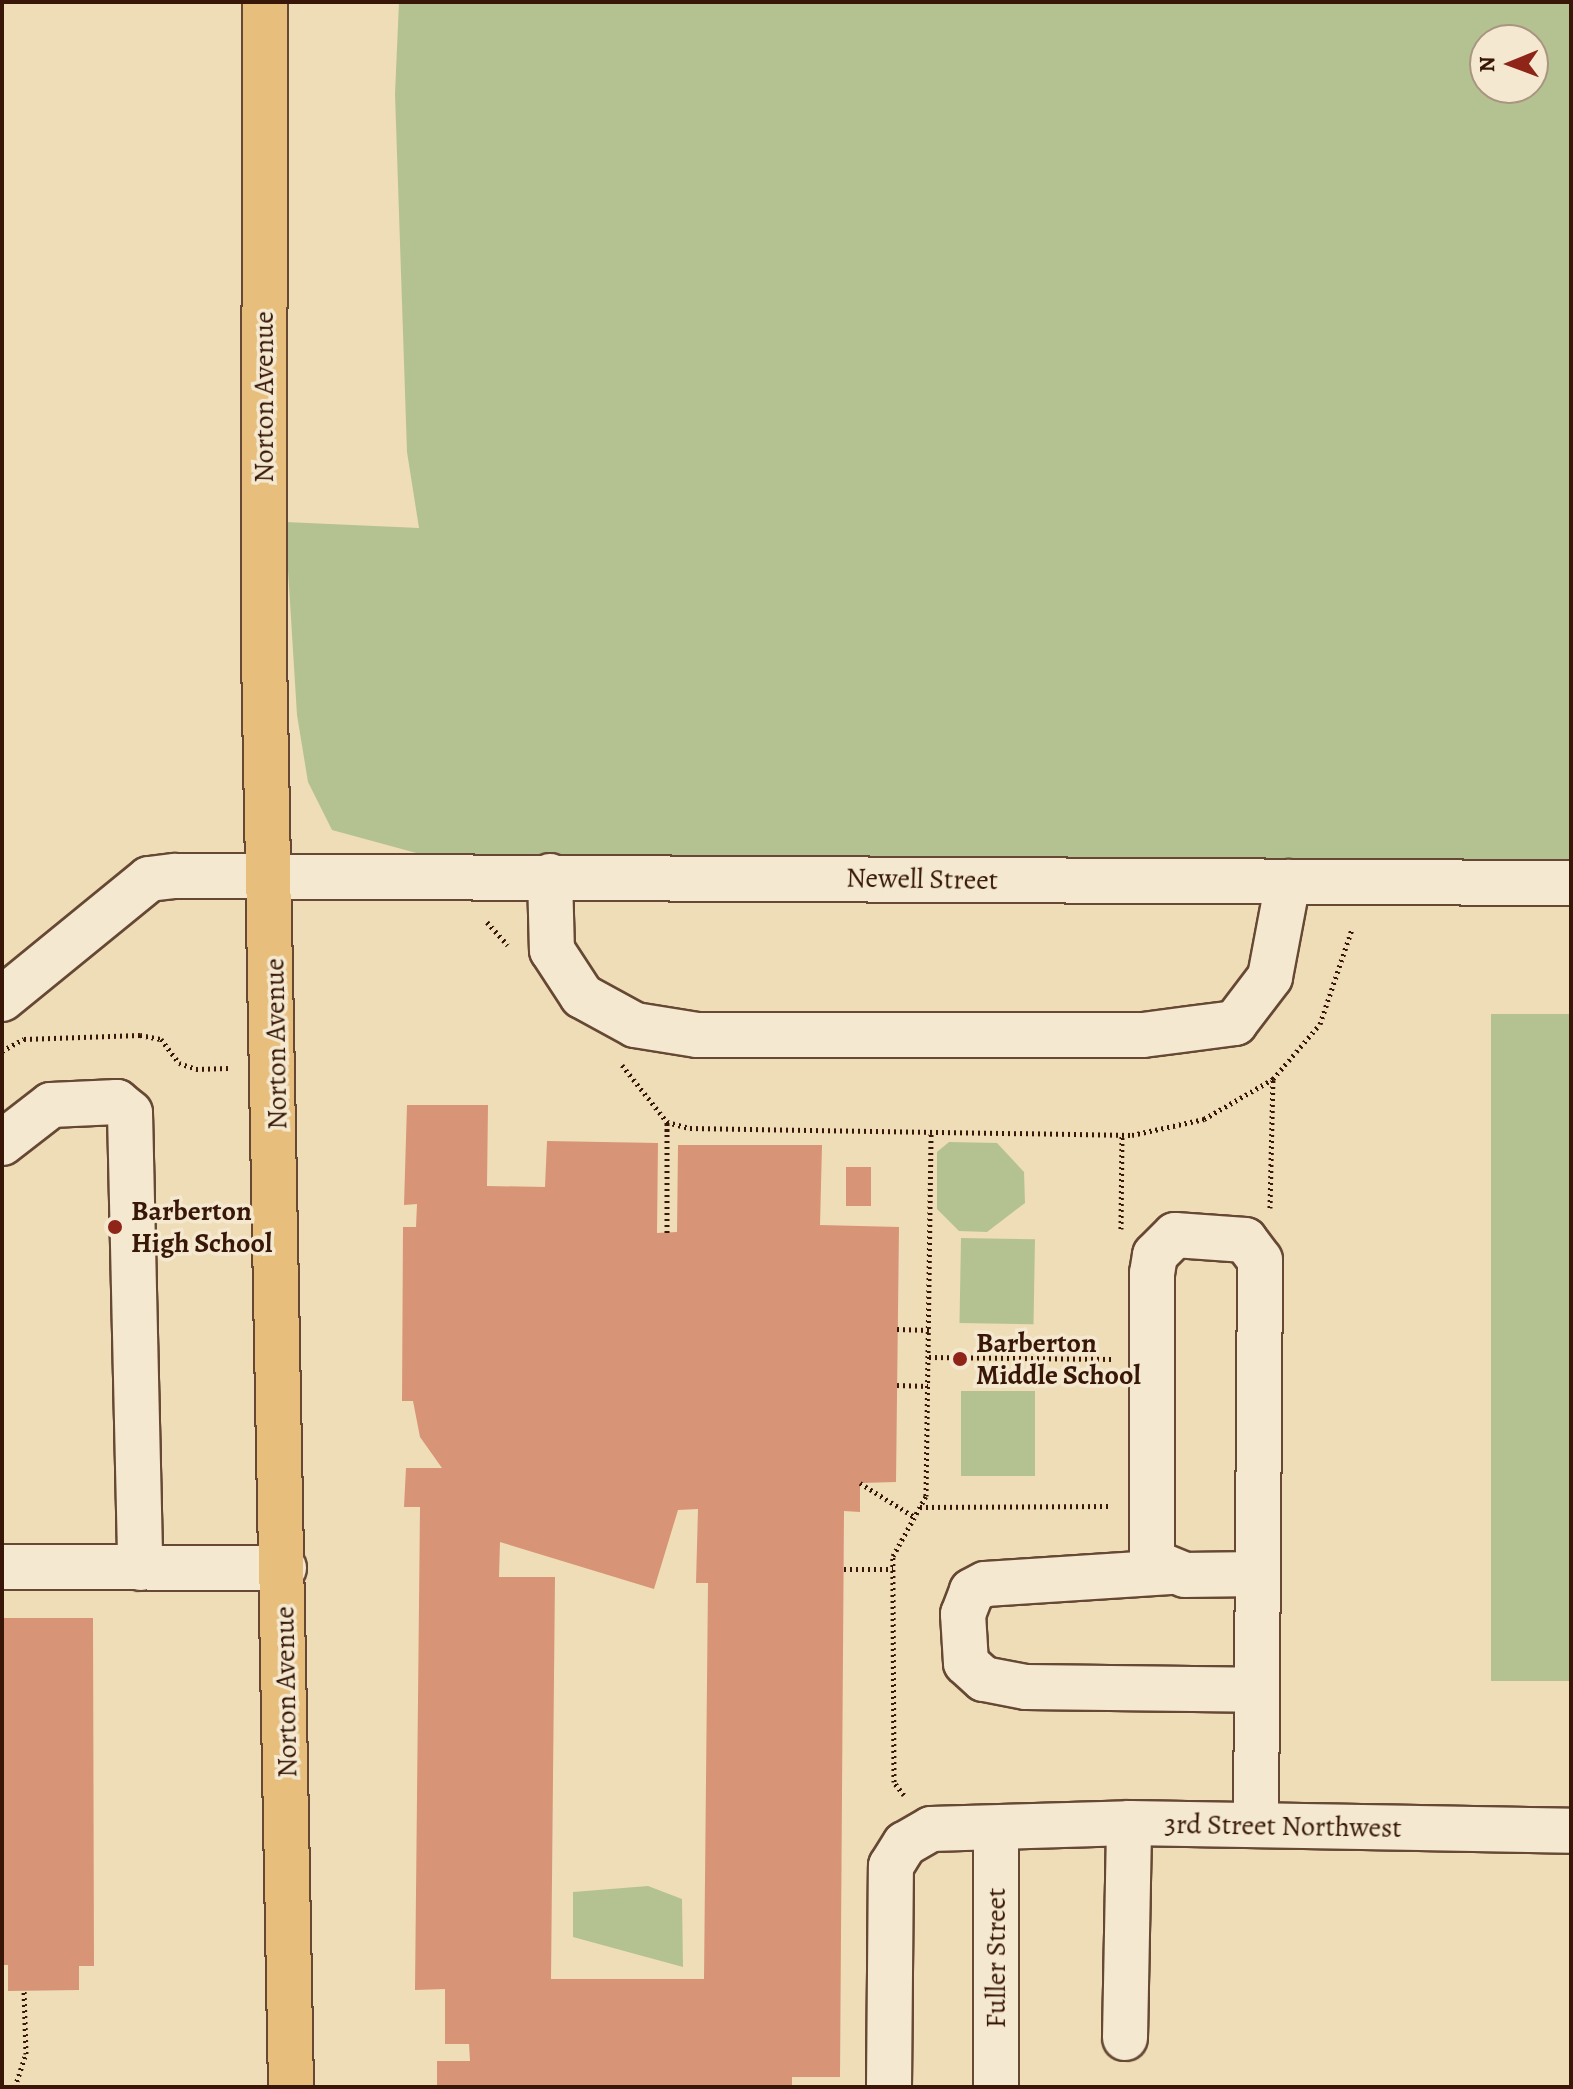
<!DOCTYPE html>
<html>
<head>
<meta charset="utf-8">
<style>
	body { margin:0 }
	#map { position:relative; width:1573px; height:2089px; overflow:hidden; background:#eeddb6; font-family:Alegreya,serif }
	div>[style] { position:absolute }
	.green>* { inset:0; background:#b4c291; transform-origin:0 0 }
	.building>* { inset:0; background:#d89477; transform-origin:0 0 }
	.path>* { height:5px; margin-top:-2.5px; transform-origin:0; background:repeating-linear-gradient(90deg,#381708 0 2px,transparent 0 6px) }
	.roads { filter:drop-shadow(2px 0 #664834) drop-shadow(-2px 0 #664834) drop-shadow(0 2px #664834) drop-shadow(0 -2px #664834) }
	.minor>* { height:44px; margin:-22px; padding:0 22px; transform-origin:22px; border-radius:22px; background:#f4e9d0 }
	.major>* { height:44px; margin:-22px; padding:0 22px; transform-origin:22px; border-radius:22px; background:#e7be7b }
	.dots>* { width:22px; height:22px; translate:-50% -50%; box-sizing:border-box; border:4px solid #f4e9d0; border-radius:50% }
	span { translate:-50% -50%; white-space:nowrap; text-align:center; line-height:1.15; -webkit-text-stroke:7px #f4e9d0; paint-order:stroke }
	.street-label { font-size:28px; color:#381708 }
	.poi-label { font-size:28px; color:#381708; font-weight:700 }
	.left { translate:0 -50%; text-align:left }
	.frame { position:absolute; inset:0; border:4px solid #381708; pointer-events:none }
	.north { position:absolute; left:1469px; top:24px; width:80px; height:80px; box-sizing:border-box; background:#f4e9d0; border:2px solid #a99580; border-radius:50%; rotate:269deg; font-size:22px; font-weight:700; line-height:32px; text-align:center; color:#381708 }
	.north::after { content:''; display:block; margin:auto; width:28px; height:36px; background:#8f2418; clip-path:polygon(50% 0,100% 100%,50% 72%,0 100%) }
</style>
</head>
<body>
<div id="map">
	<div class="green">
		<div style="clip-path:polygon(evenodd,399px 2px,1571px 2px,1571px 863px,420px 854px,332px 830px,308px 782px,297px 715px,285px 522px,419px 528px,407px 452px,395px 94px,399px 2px,1485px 40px,1533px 40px,1533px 88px,1485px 88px,1485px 40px)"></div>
		<div style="left:1571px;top:1014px;width:667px;height:80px;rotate:90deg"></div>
		<div style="clip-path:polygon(949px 1142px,997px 1143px,1024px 1172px,1025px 1203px,987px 1232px,959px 1231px,937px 1209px,937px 1152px)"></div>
		<div style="left:961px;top:1238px;width:74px;height:85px;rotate:1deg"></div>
		<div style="left:961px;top:1391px;width:74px;height:85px"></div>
		<div style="clip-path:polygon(648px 1886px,682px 1899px,683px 1967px,573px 1937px,573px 1892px)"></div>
	</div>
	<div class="building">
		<div style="clip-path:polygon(evenodd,407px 1105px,488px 1105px,487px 1186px,545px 1187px,547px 1141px,658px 1143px,657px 1233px,677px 1232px,678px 1145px,822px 1145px,820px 1225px,899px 1227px,896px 1482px,860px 1483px,860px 1512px,844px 1511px,840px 2077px,792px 2077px,792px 2087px,437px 2087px,437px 2061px,470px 2061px,469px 2044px,445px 2044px,445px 1989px,415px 1990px,420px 1507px,404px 1507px,406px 1468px,442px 1468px,420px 1437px,413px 1401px,402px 1401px,403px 1227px,416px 1227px,417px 1204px,404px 1205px,407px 1105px,698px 1509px,696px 1583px,708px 1583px,704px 1979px,551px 1979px,555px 1577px,499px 1577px,500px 1542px,654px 1589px,678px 1510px,698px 1509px)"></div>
		<div style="left:846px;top:1167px;width:25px;height:39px"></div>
		<div style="clip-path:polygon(2px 1618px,93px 1618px,94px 1966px,79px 1966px,79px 1990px,8px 1991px,8px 1965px,2px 1965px)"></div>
	</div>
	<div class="path">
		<div style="left:487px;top:922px;width:31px;rotate:48deg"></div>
		<div style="left:2px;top:1051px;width:25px;rotate:-29deg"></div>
		<div style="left:24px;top:1039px;width:116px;rotate:-2deg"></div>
		<div style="left:140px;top:1035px;width:21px;rotate:11deg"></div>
		<div style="left:161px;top:1039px;width:30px;rotate:53deg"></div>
		<div style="left:179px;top:1063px;width:18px;rotate:19deg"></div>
		<div style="left:196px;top:1069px;width:32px;rotate:-2deg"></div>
		<div style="left:622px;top:1065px;width:73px;rotate:51.7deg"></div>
		<div style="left:667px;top:1122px;width:24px;rotate:15deg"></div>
		<div style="left:690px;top:1128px;width:442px;rotate:0.9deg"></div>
		<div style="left:1132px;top:1135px;width:74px;rotate:-12.5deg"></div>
		<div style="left:1204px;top:1119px;width:80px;rotate:-30.1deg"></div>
		<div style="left:1273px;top:1079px;width:72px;rotate:-49.5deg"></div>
		<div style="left:1320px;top:1024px;width:100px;rotate:-71.4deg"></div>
		<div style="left:1270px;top:1208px;width:129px;rotate:-88.7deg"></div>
		<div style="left:1121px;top:1229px;width:94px;rotate:-89.4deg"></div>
		<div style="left:667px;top:1233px;width:111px;rotate:-90deg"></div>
		<div style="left:897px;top:1329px;width:32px;rotate:2deg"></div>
		<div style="left:929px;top:1357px;width:183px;rotate:0.6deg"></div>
		<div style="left:897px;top:1385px;width:31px;rotate:2deg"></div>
		<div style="left:860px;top:1483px;width:66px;rotate:32deg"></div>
		<div style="left:920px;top:1507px;width:190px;rotate:-0.3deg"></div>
		<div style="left:844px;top:1569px;width:49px"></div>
		<div style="left:904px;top:1795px;width:16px;rotate:-128deg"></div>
		<div style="left:894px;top:1782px;width:226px;rotate:-90.3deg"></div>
		<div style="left:893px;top:1556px;width:68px;rotate:-61.2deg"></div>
		<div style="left:926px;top:1496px;width:364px;rotate:-89.2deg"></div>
		<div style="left:15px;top:2087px;width:35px;rotate:-72deg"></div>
		<div style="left:26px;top:2054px;width:63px;rotate:-91.8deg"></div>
	</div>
	<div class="roads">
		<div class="minor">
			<div style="left:550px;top:876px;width:74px;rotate:88.5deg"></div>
			<div style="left:552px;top:950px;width:55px;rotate:56.9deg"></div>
			<div style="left:582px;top:996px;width:60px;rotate:28.7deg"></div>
			<div style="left:635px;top:1025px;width:63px;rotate:9.2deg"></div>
			<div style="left:697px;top:1035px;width:446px"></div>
			<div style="left:1143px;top:1035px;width:93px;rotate:-7.4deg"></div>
			<div style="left:1235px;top:1023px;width:58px;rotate:-52.7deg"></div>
			<div style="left:1270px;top:977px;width:97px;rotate:-79.3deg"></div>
			<div style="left:2px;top:999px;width:190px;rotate:-39.2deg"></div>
			<div style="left:149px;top:879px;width:26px;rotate:-7deg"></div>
			<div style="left:175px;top:876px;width:1396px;rotate:0.29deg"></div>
			<div style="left:2px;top:1143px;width:62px;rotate:-37.8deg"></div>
			<div style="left:51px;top:1105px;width:66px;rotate:-2.6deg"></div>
			<div style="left:117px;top:1102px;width:17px;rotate:40deg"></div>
			<div style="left:130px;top:1113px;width:455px;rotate:88.7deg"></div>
			<div style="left:2px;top:1567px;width:282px;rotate:0.2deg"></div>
			<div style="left:1170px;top:1572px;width:185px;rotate:176.3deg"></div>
			<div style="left:985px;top:1584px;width:15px;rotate:152deg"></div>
			<div style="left:972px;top:1591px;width:25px;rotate:111deg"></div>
			<div style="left:963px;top:1614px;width:49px;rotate:86.5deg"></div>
			<div style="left:966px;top:1663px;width:24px;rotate:42deg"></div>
			<div style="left:984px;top:1679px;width:43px;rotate:10.8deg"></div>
			<div style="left:1026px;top:1687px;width:230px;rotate:0.7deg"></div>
			<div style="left:1256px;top:1825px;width:565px;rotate:-89.59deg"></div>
			<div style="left:1260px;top:1260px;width:25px;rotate:-127deg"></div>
			<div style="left:1245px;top:1240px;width:70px;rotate:-175.9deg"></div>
			<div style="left:1175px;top:1235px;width:28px;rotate:135deg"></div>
			<div style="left:1155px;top:1255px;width:18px;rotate:99deg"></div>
			<div style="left:1152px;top:1273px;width:280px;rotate:90deg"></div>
			<div style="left:1152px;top:1553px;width:13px;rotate:61deg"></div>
			<div style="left:1158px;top:1564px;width:29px;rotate:22deg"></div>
			<div style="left:1185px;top:1575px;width:72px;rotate:-0.8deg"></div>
			<div style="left:996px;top:1829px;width:258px;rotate:90deg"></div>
			<div style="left:1125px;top:2038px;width:215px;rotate:-88.9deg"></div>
			<div style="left:889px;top:2087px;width:221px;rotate:-89.5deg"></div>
			<div style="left:891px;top:1866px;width:26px;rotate:-58deg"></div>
			<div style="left:905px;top:1844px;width:30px;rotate:-30deg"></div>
			<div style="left:931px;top:1829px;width:198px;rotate:-1.7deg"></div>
			<div style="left:1129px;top:1823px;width:442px;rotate:1deg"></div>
		</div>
		<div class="major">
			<div style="left:265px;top:2px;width:653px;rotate:90.09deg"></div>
			<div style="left:264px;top:655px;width:1432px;rotate:88.92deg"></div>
		</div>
	</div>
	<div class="dots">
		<div style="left:115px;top:1227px;background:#8f2418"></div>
		<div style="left:960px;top:1359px;background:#8f2418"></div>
	</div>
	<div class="street-label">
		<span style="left:264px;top:397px;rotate:-90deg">Norton Avenue</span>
		<span style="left:922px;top:879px;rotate:1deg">Newell Street</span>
		<span style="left:276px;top:1044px;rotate:-91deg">Norton Avenue</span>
		<span style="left:286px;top:1692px;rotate:-91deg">Norton Avenue</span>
		<span style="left:1283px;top:1826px;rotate:1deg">3rd Street Northwest</span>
		<span style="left:996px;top:1958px;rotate:-90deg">Fuller Street</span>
	</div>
	<div class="poi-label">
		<span class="left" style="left:131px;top:1227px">Barberton<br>High School</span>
		<span class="left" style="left:976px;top:1359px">Barberton<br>Middle School</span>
	</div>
	<div class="frame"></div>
	<div class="north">N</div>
</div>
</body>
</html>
